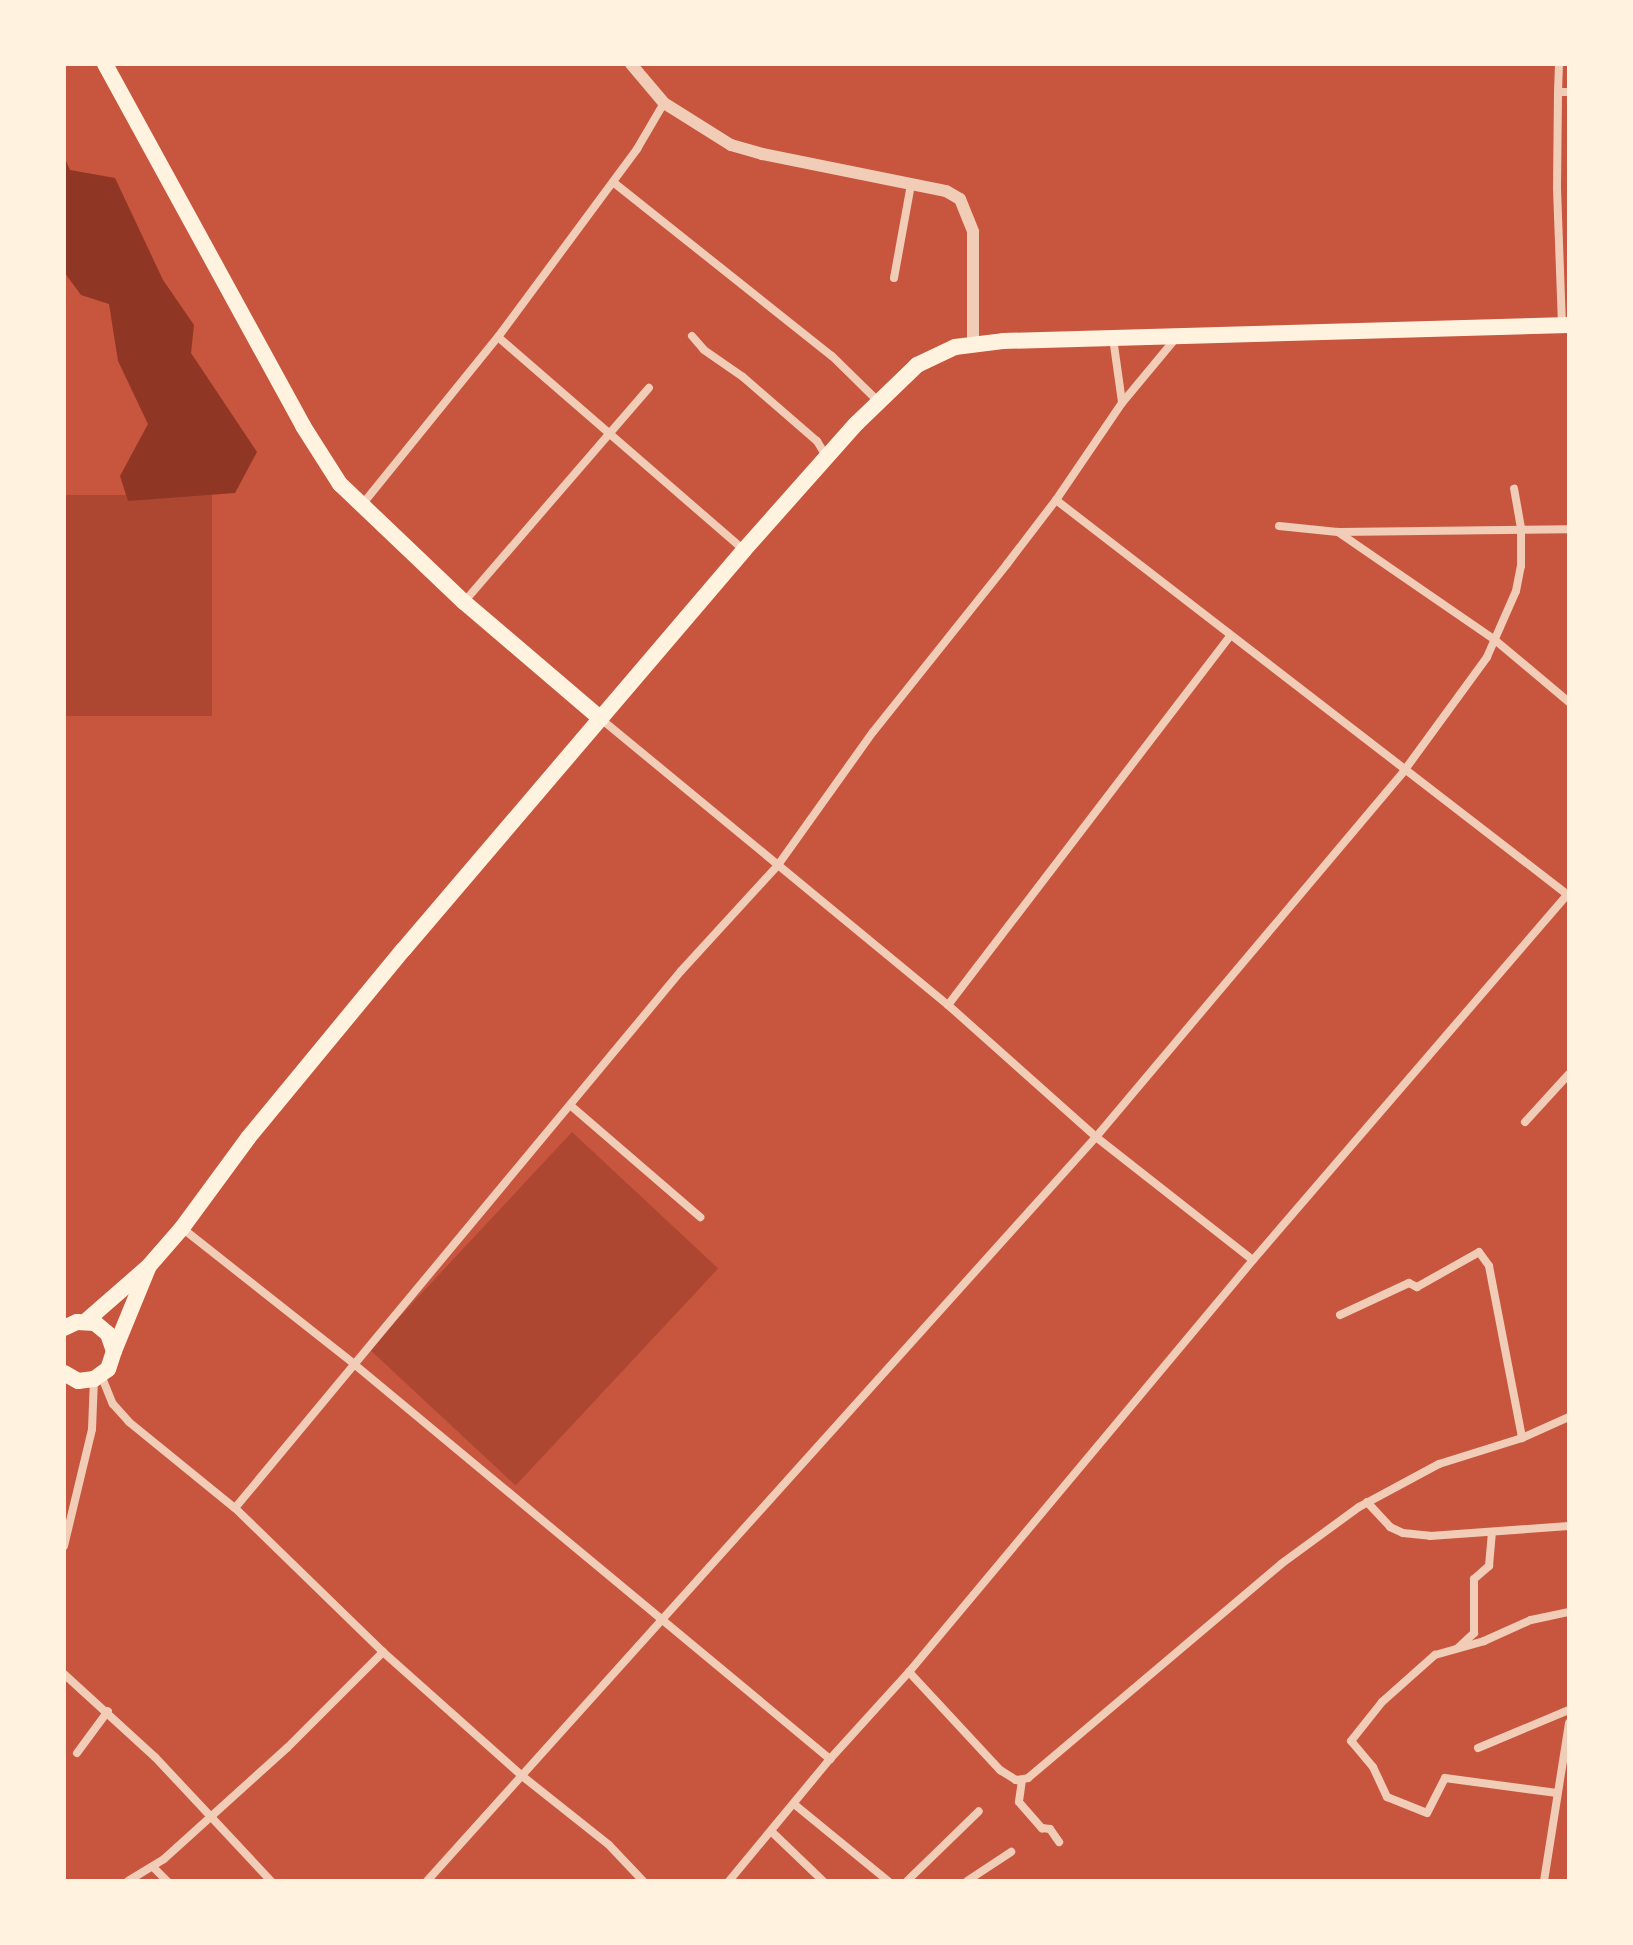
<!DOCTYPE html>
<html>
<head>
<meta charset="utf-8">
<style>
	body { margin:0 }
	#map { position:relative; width:1633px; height:1945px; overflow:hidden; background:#c8553d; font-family:"Work Sans",sans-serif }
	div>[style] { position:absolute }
	.green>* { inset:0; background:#ae4732; transform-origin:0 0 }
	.water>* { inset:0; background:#8f3625 }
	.minor>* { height:8px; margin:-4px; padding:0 4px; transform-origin:4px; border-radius:4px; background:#f1ccb7 }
	.tertiary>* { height:12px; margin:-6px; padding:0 6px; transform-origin:6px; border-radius:6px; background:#f1ccb7 }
	.trunk>* { height:16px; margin:-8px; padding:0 8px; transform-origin:8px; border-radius:8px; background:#fff3e0 }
	span { translate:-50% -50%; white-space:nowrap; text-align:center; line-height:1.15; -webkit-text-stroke:8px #fff3e0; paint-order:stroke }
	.frame { position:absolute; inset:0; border:66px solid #fff3e0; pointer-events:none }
</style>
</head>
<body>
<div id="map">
	<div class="green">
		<div style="left:64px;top:495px;width:148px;height:221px"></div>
		<div style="left:572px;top:1132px;width:200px;height:297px;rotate:43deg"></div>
	</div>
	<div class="water">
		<div style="clip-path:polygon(64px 157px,70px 170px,115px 178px,163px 280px,194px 325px,191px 353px,257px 452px,235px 493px,128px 501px,120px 476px,148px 424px,118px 361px,109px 304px,81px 295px,64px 272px)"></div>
	</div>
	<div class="minor">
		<div style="left:1558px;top:92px;width:28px;rotate:-88deg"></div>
		<div style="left:613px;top:182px;width:280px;rotate:38.5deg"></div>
		<div style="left:832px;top:356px;width:64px;rotate:44.4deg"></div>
		<div style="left:894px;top:278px;width:96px;rotate:-79.7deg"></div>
		<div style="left:1562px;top:325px;width:137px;rotate:-92.1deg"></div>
		<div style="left:1557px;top:188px;width:96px;rotate:-89.4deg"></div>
		<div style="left:1558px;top:92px;width:11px"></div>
		<div style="left:692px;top:336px;width:18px;rotate:49deg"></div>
		<div style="left:704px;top:350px;width:47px;rotate:34.7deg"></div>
		<div style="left:743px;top:377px;width:98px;rotate:40.9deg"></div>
		<div style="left:817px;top:441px;width:17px;rotate:59deg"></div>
		<div style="left:498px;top:337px;width:325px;rotate:40.9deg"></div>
		<div style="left:1113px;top:338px;width:65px;rotate:82deg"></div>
		<div style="left:1056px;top:500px;width:647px;rotate:37.65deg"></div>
		<div style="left:361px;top:506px;width:218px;rotate:-51deg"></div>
		<div style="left:498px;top:337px;width:234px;rotate:-53.5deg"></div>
		<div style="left:637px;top:149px;width:53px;rotate:-59.6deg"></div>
		<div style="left:1279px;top:526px;width:59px;rotate:5.8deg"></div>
		<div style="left:1338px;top:532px;width:191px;rotate:34.5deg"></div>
		<div style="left:1495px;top:640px;width:97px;rotate:40deg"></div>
		<div style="left:1339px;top:532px;width:230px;rotate:-0.7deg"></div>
		<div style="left:464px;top:602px;width:283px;rotate:-49.2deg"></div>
		<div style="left:601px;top:719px;width:450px;rotate:39.5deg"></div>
		<div style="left:948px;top:1005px;width:198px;rotate:41.7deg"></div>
		<div style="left:1096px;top:1137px;width:199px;rotate:38.1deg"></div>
		<div style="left:948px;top:1005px;width:464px;rotate:-52.6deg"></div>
		<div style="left:570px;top:1105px;width:172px;rotate:40.7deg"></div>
		<div style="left:1525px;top:1122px;width:65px;rotate:-47.5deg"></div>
		<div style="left:182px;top:1228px;width:219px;rotate:38.3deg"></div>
		<div style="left:354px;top:1364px;width:619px;rotate:39.69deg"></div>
		<div style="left:830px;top:1759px;width:118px;rotate:-47.8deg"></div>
		<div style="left:909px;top:1672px;width:537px;rotate:-50.14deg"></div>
		<div style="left:1253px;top:1260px;width:485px;rotate:-49.3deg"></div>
		<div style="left:1340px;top:1315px;width:76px;rotate:-24.9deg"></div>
		<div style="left:1409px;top:1283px;width:9px;rotate:27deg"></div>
		<div style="left:1417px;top:1287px;width:71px;rotate:-29.4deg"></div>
		<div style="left:1479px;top:1252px;width:17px;rotate:54deg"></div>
		<div style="left:1489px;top:1266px;width:175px;rotate:79.1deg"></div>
		<div style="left:101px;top:1375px;width:31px;rotate:68deg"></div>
		<div style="left:113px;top:1404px;width:24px;rotate:48deg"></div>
		<div style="left:129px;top:1422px;width:136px;rotate:39.1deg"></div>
		<div style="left:235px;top:1508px;width:206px;rotate:44.2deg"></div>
		<div style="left:383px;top:1652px;width:185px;rotate:41.7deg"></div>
		<div style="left:521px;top:1775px;width:112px;rotate:38.5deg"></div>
		<div style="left:609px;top:1845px;width:50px;rotate:46.6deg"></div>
		<div style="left:1367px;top:1502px;width:34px;rotate:47deg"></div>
		<div style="left:1390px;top:1527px;width:14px;rotate:25deg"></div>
		<div style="left:1403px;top:1533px;width:27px;rotate:6deg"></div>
		<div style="left:1430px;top:1536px;width:139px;rotate:-4.1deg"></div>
		<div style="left:235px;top:1508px;width:698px;rotate:-50.29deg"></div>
		<div style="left:681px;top:971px;width:144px;rotate:-47.5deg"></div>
		<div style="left:778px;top:865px;width:163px;rotate:-54.5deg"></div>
		<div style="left:873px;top:732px;width:215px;rotate:-51.4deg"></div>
		<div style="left:1007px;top:564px;width:81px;rotate:-52.6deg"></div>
		<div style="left:1056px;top:500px;width:117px;rotate:-55.8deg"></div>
		<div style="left:1122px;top:403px;width:85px;rotate:-50.3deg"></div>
		<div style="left:64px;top:1546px;width:120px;rotate:-76.5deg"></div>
		<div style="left:92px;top:1429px;width:50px;rotate:-87.7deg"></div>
		<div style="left:1458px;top:1648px;width:22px;rotate:-43deg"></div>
		<div style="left:1474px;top:1633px;width:54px;rotate:-90deg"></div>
		<div style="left:1474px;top:1579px;width:20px;rotate:-41deg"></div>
		<div style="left:1489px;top:1566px;width:34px;rotate:-85deg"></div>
		<div style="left:909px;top:1672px;width:134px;rotate:47.1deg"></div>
		<div style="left:1000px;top:1770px;width:19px;rotate:32deg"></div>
		<div style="left:1016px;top:1780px;width:12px;rotate:-9deg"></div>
		<div style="left:1028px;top:1778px;width:331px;rotate:-40.2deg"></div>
		<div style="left:1281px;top:1564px;width:97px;rotate:-36.2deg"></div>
		<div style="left:1359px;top:1507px;width:91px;rotate:-28.3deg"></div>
		<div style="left:1439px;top:1464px;width:87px;rotate:-17.4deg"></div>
		<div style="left:1522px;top:1438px;width:51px;rotate:-24.1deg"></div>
		<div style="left:64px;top:1674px;width:123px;rotate:42.4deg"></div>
		<div style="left:155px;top:1757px;width:170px;rotate:46.9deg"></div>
		<div style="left:1478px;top:1748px;width:99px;rotate:-22.7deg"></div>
		<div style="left:77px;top:1753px;width:52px;rotate:-53.6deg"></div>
		<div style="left:1022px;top:1780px;width:22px;rotate:98deg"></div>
		<div style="left:1019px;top:1802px;width:35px;rotate:49deg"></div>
		<div style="left:1042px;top:1828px;width:8px;rotate:7deg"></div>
		<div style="left:1050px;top:1829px;width:16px;rotate:55deg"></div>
		<div style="left:1557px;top:1793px;width:113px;rotate:-172.4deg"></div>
		<div style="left:1445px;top:1778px;width:39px;rotate:117deg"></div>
		<div style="left:1427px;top:1813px;width:43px;rotate:-158.2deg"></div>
		<div style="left:1387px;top:1797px;width:33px;rotate:-115deg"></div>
		<div style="left:1373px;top:1767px;width:34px;rotate:-130deg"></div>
		<div style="left:1351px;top:1741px;width:50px;rotate:-51.5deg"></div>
		<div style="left:1382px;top:1702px;width:71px;rotate:-41.6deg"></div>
		<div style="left:1435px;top:1655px;width:51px;rotate:-15.9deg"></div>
		<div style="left:1484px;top:1641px;width:51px;rotate:-24.1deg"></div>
		<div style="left:1531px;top:1620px;width:39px;rotate:-12deg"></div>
		<div style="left:794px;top:1804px;width:122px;rotate:39.3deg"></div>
		<div style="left:772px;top:1832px;width:71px;rotate:43.9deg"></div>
		<div style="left:153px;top:1867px;width:20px;rotate:45deg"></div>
		<div style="left:128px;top:1881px;width:42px;rotate:-31.4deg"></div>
		<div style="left:164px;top:1859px;width:166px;rotate:-42.1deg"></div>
		<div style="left:287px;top:1748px;width:136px;rotate:-45deg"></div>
		<div style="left:427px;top:1881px;width:1001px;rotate:-48.04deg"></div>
		<div style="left:1096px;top:1137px;width:478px;rotate:-49.9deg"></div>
		<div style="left:1404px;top:771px;width:141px;rotate:-53.9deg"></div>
		<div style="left:1487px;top:657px;width:72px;rotate:-66.3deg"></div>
		<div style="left:1516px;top:591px;width:25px;rotate:-79deg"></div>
		<div style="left:1521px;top:566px;width:38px;rotate:-90deg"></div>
		<div style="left:1521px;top:528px;width:40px;rotate:-100deg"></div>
		<div style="left:729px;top:1881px;width:158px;rotate:-50.4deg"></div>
		<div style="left:907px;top:1881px;width:100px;rotate:-44.2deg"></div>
		<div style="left:967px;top:1881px;width:53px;rotate:-33.4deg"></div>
		<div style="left:1544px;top:1881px;width:160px;rotate:-81deg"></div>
	</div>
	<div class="tertiary">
		<div style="left:631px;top:64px;width:51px;rotate:49.8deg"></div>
		<div style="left:664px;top:103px;width:79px;rotate:32.1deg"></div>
		<div style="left:731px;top:145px;width:32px;rotate:16deg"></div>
		<div style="left:762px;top:154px;width:188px;rotate:11.4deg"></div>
		<div style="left:946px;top:191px;width:16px;rotate:30deg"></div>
		<div style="left:960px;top:199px;width:35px;rotate:68deg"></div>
		<div style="left:973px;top:232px;width:111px;rotate:90deg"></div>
	</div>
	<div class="trunk">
		<div style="left:105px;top:64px;width:413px;rotate:61.3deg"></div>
		<div style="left:303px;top:426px;width:69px;rotate:57.5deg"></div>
		<div style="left:340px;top:484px;width:171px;rotate:43.6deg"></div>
		<div style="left:464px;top:602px;width:180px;rotate:40.5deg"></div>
		<div style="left:86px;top:1321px;width:82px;rotate:-41.1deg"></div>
		<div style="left:148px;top:1267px;width:52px;rotate:-48.9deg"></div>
		<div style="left:182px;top:1228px;width:112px;rotate:-53.7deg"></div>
		<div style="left:248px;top:1138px;width:245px;rotate:-50.5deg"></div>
		<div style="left:404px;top:949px;width:524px;rotate:-49.56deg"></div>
		<div style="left:744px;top:550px;width:169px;rotate:-48.4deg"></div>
		<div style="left:856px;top:424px;width:85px;rotate:-44deg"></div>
		<div style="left:917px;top:365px;width:42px;rotate:-25.3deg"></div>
		<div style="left:955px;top:347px;width:48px;rotate:-7.1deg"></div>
		<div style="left:1003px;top:341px;width:566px;rotate:-1.62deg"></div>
		<div style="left:64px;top:1328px;width:14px;rotate:-25deg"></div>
		<div style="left:77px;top:1322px;width:18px;rotate:3deg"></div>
		<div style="left:95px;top:1323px;width:17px;rotate:40deg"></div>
		<div style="left:108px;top:1334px;width:18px;rotate:71deg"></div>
		<div style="left:114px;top:1351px;width:19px;rotate:108deg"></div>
		<div style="left:108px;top:1369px;width:17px;rotate:144deg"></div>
		<div style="left:94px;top:1379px;width:16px;rotate:173deg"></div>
		<div style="left:78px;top:1381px;width:16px;rotate:-150deg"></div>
		<div style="left:114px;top:1351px;width:90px;rotate:-67.7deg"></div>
	</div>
	<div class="frame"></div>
</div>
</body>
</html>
